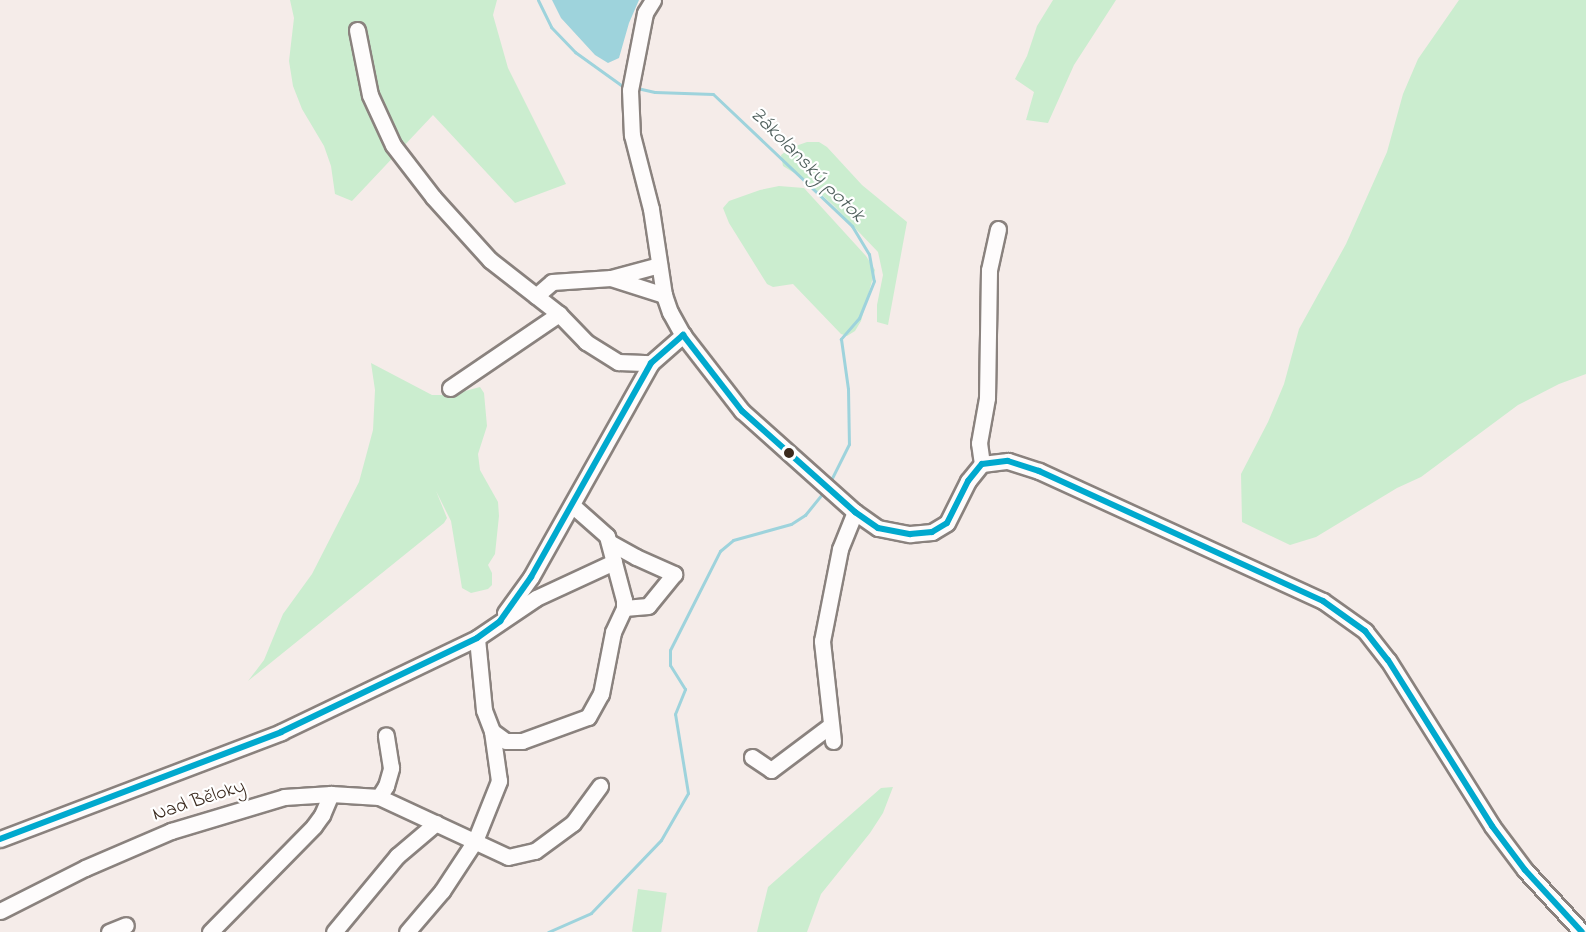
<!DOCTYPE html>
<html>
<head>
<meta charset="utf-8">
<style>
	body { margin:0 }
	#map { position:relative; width:1586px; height:932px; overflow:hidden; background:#f5ece9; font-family:"Indie Flower",sans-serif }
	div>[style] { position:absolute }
	.green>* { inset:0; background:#cbedcf; transform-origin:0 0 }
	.water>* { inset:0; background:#9ed3dc }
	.stream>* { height:3px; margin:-1.5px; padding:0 1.5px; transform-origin:1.5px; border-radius:1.5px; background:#9ed3dc }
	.roads { filter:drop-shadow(2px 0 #8a827e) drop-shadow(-2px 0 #8a827e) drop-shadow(0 2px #8a827e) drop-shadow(0 -2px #8a827e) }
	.minor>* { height:15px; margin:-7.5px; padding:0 7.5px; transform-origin:7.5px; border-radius:7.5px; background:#fefcfc }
	.bus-1>* { height:6px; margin:-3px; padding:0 3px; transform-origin:3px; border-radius:3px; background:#00a9ce }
	.dots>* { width:16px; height:16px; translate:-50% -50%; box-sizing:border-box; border:3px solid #fff; border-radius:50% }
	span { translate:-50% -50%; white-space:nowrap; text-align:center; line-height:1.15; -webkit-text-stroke:4.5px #fff; paint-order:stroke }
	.street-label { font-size:20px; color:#3b2a1e }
	.water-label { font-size:21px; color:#51615e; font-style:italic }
</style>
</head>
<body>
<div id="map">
	<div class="green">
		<div style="clip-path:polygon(290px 0,497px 0,493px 15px,508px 68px,566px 184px,515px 203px,433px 115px,352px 201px,335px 194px,331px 166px,324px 146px,302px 109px,293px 86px,289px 61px,294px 18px)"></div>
		<div style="clip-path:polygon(1053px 0,1116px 0,1074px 65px,1048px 123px,1026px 120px,1034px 92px,1015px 79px,1027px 56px,1037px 26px)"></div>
		<div style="clip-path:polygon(1459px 0,1586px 0,1586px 374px,1559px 384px,1518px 405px,1421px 477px,1397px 488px,1316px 537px,1290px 545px,1242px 522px,1241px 474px,1268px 422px,1284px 384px,1299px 329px,1346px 244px,1387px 152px,1403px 94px,1418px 59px)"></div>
		<div style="clip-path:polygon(807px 142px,819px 142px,827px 147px,862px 185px,907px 222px,888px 325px,877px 322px,877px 305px,883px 275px,878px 252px,833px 205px,804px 179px,783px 166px,781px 155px,790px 148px)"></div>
		<div style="clip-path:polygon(779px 186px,804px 188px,866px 256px,875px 270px,861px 321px,855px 331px,847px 336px,841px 334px,793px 284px,773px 287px,767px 284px,729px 223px,723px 208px,729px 201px,760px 190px)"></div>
		<div style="clip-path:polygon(371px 363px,432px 395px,450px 395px,480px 387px,484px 393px,487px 426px,478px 454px,480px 470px,498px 502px,499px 516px,495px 554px,488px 565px,492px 573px,492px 585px,488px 589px,471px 593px,462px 588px,451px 521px,436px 491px,447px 518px,444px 523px,248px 681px,264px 660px,283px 614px,312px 574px,359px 482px,373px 430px,375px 390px)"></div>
		<div style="clip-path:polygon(893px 787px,883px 813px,870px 833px,821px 894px,807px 932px,757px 932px,768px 887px,881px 788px)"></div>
		<div style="left:638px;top:889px;width:29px;height:43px;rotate:8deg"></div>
	</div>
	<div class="water">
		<div style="clip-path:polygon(552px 0,639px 0,629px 23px,619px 58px,608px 63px,595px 55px,561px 18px)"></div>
	</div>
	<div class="stream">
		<div style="left:538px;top:0;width:30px;rotate:64deg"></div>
		<div style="left:551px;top:27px;width:35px;rotate:46deg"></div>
		<div style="left:575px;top:52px;width:57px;rotate:35.7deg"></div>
		<div style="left:637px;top:88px;width:18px;rotate:13deg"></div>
		<div style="left:655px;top:92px;width:58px;rotate:2deg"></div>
		<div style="left:713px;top:94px;width:192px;rotate:43.5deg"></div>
		<div style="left:852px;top:226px;width:33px;rotate:59deg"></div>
		<div style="left:869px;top:254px;width:27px;rotate:80deg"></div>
		<div style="left:874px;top:281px;width:40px;rotate:112deg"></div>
		<div style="left:859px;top:318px;width:28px;rotate:131deg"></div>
		<div style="left:841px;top:339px;width:50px;rotate:82deg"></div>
		<div style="left:848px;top:389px;width:55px;rotate:89deg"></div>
		<div style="left:849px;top:444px;width:42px;rotate:116.6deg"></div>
		<div style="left:548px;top:932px;width:47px;rotate:-23.8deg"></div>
		<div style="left:591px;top:913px;width:101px;rotate:-46.2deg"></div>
		<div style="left:661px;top:840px;width:54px;rotate:-60.1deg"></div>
		<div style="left:688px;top:793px;width:80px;rotate:-99.3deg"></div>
		<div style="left:675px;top:714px;width:27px;rotate:-68deg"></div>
		<div style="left:685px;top:689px;width:28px;rotate:-122deg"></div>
		<div style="left:670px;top:665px;width:15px;rotate:-90deg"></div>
		<div style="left:670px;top:650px;width:111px;rotate:-63.2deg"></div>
		<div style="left:720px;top:551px;width:17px;rotate:-40deg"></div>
		<div style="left:733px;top:540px;width:60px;rotate:-15.4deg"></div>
		<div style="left:791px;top:524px;width:17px;rotate:-33deg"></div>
		<div style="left:805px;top:515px;width:32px;rotate:-51deg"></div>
	</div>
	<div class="roads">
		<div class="minor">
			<div style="left:653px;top:0;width:15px;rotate:122deg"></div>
			<div style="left:645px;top:13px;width:78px;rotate:101deg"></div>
			<div style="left:630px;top:90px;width:45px;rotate:87.5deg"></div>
			<div style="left:632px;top:135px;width:76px;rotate:75.6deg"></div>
			<div style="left:651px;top:209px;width:87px;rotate:81.4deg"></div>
			<div style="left:664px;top:295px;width:18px;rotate:71deg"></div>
			<div style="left:670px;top:312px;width:26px;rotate:61deg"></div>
			<div style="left:683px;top:335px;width:96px;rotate:52.2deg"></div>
			<div style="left:742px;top:411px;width:152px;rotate:41.8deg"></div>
			<div style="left:855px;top:512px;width:28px;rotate:35deg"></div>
			<div style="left:878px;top:528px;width:33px;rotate:11deg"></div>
			<div style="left:910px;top:534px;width:22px;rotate:-5deg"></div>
			<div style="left:932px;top:532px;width:17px;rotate:-31deg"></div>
			<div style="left:947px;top:523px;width:47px;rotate:-63.4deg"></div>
			<div style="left:968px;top:481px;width:22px;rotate:-51deg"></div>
			<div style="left:982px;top:464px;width:26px;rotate:-7deg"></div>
			<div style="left:1008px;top:461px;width:33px;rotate:18deg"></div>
			<div style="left:1039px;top:471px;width:312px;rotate:24.6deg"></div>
			<div style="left:1323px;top:601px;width:52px;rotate:35.5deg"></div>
			<div style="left:1365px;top:631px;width:37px;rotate:52deg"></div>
			<div style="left:1388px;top:660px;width:196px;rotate:57.9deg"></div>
			<div style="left:1492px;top:826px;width:55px;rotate:53.1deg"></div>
			<div style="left:1525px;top:870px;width:84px;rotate:47.4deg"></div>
			<div style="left:357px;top:30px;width:66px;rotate:78.7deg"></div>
			<div style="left:370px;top:95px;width:55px;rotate:65.3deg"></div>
			<div style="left:393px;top:145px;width:66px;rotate:52.4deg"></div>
			<div style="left:433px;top:197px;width:85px;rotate:47.9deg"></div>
			<div style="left:490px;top:260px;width:88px;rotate:38deg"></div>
			<div style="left:559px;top:314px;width:39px;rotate:46deg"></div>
			<div style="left:586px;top:342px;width:38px;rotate:32deg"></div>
			<div style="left:618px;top:362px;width:33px;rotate:2deg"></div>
			<div style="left:611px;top:278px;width:50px;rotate:-15.2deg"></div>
			<div style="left:536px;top:296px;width:21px;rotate:-41deg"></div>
			<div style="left:552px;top:282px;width:59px;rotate:-3.9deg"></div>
			<div style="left:611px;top:278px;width:56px;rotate:17.8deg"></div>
			<div style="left:450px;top:388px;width:132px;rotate:-34.2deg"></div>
			<div style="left:982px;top:464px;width:21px;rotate:-98deg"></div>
			<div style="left:979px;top:443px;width:46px;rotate:-79.9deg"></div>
			<div style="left:987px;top:398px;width:128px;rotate:-89.1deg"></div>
			<div style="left:989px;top:270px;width:42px;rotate:-77.6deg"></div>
			<div style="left:609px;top:542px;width:31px;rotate:29deg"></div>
			<div style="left:636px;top:557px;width:42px;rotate:24.1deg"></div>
			<div style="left:674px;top:574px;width:41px;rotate:129.1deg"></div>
			<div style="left:648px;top:606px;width:24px;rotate:175deg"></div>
			<div style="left:505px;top:613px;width:44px;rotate:-54.2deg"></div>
			<div style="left:531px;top:577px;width:245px;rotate:-60.7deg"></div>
			<div style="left:651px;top:363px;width:43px;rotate:-41.2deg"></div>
			<div style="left:492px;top:731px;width:17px;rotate:36deg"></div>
			<div style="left:506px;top:741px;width:16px"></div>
			<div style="left:522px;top:741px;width:70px;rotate:-20deg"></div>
			<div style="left:588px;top:717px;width:26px;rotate:-61deg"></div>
			<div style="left:601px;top:694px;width:63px;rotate:-79deg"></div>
			<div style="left:613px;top:632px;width:26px;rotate:-65deg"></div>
			<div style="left:624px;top:608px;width:8px;rotate:-90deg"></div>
			<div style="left:624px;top:600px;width:66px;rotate:-104.9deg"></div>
			<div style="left:607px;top:536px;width:47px;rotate:-138.5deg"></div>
			<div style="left:833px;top:741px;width:101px;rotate:-96.3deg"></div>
			<div style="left:822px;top:641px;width:94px;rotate:-78.9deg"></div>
			<div style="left:840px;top:549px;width:40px;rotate:-68deg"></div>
			<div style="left:752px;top:757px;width:23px;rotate:34deg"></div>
			<div style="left:771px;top:770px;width:75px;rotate:-36.9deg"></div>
			<div style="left:379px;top:797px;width:13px;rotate:-58deg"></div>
			<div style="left:386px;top:786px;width:19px;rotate:-74deg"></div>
			<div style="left:391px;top:768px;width:33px;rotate:-99deg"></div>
			<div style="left:0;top:839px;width:301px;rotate:-20.8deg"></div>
			<div style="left:281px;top:732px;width:217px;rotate:-25.6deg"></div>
			<div style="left:477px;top:638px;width:71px;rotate:-34.1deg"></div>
			<div style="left:536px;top:598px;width:86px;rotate:-24.8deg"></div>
			<div style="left:0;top:911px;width:95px;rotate:-26.8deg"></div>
			<div style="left:85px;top:868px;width:94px;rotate:-23.3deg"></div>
			<div style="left:171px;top:831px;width:118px;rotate:-16.7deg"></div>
			<div style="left:284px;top:797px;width:47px;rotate:-3.7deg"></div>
			<div style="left:331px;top:794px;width:48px;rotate:3.6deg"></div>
			<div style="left:379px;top:797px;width:142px;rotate:24.9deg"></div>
			<div style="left:508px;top:857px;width:28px;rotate:-13deg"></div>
			<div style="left:535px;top:851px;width:47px;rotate:-36.4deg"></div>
			<div style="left:573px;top:823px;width:46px;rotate:-53.9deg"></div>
			<div style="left:109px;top:932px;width:18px;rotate:-22deg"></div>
			<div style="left:210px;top:932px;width:148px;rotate:-45.5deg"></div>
			<div style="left:314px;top:826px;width:14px;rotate:-54deg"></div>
			<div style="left:322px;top:815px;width:23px;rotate:-67deg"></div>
			<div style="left:334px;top:932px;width:99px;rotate:-50.3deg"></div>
			<div style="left:397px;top:856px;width:51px;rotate:-40.2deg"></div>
			<div style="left:407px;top:932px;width:54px;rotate:-49.5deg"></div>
			<div style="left:442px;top:891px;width:60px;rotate:-56.6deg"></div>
			<div style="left:475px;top:841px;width:65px;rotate:-68.2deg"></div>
			<div style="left:499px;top:781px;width:50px;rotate:-98deg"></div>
			<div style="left:492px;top:731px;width:22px;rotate:-111deg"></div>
			<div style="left:484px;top:710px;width:72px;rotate:-95.6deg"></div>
		</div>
	</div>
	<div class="bus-1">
		<div style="left:683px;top:335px;width:96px;rotate:52.2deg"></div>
		<div style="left:742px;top:411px;width:152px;rotate:41.8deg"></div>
		<div style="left:855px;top:512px;width:28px;rotate:35deg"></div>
		<div style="left:878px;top:528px;width:33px;rotate:11deg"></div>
		<div style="left:910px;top:534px;width:22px;rotate:-5deg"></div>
		<div style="left:932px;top:532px;width:17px;rotate:-31deg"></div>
		<div style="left:947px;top:523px;width:47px;rotate:-63.4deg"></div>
		<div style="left:968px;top:481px;width:22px;rotate:-51deg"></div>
		<div style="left:982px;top:464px;width:26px;rotate:-7deg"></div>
		<div style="left:1008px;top:461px;width:33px;rotate:18deg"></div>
		<div style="left:1039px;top:471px;width:312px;rotate:24.6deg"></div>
		<div style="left:1323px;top:601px;width:52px;rotate:35.5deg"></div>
		<div style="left:1365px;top:631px;width:37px;rotate:52deg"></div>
		<div style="left:1388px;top:660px;width:196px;rotate:57.9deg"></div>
		<div style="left:1492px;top:826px;width:55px;rotate:53.1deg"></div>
		<div style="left:1525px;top:870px;width:84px;rotate:47.4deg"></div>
		<div style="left:0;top:839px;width:301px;rotate:-20.8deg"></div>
		<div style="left:281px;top:732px;width:217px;rotate:-25.6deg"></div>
		<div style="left:477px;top:638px;width:29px;rotate:-36deg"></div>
		<div style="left:500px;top:621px;width:54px;rotate:-54.8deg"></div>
		<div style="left:531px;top:577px;width:245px;rotate:-60.7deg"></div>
		<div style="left:651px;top:363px;width:43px;rotate:-41.2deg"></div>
	</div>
	<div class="dots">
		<div style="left:789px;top:453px;background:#3b2a1e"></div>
	</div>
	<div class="street-label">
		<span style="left:199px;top:801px;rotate:-18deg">Nad Běloky</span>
	</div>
	<div class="water-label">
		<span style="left:807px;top:165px;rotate:45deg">Zákolanský potok</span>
	</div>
</div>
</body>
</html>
